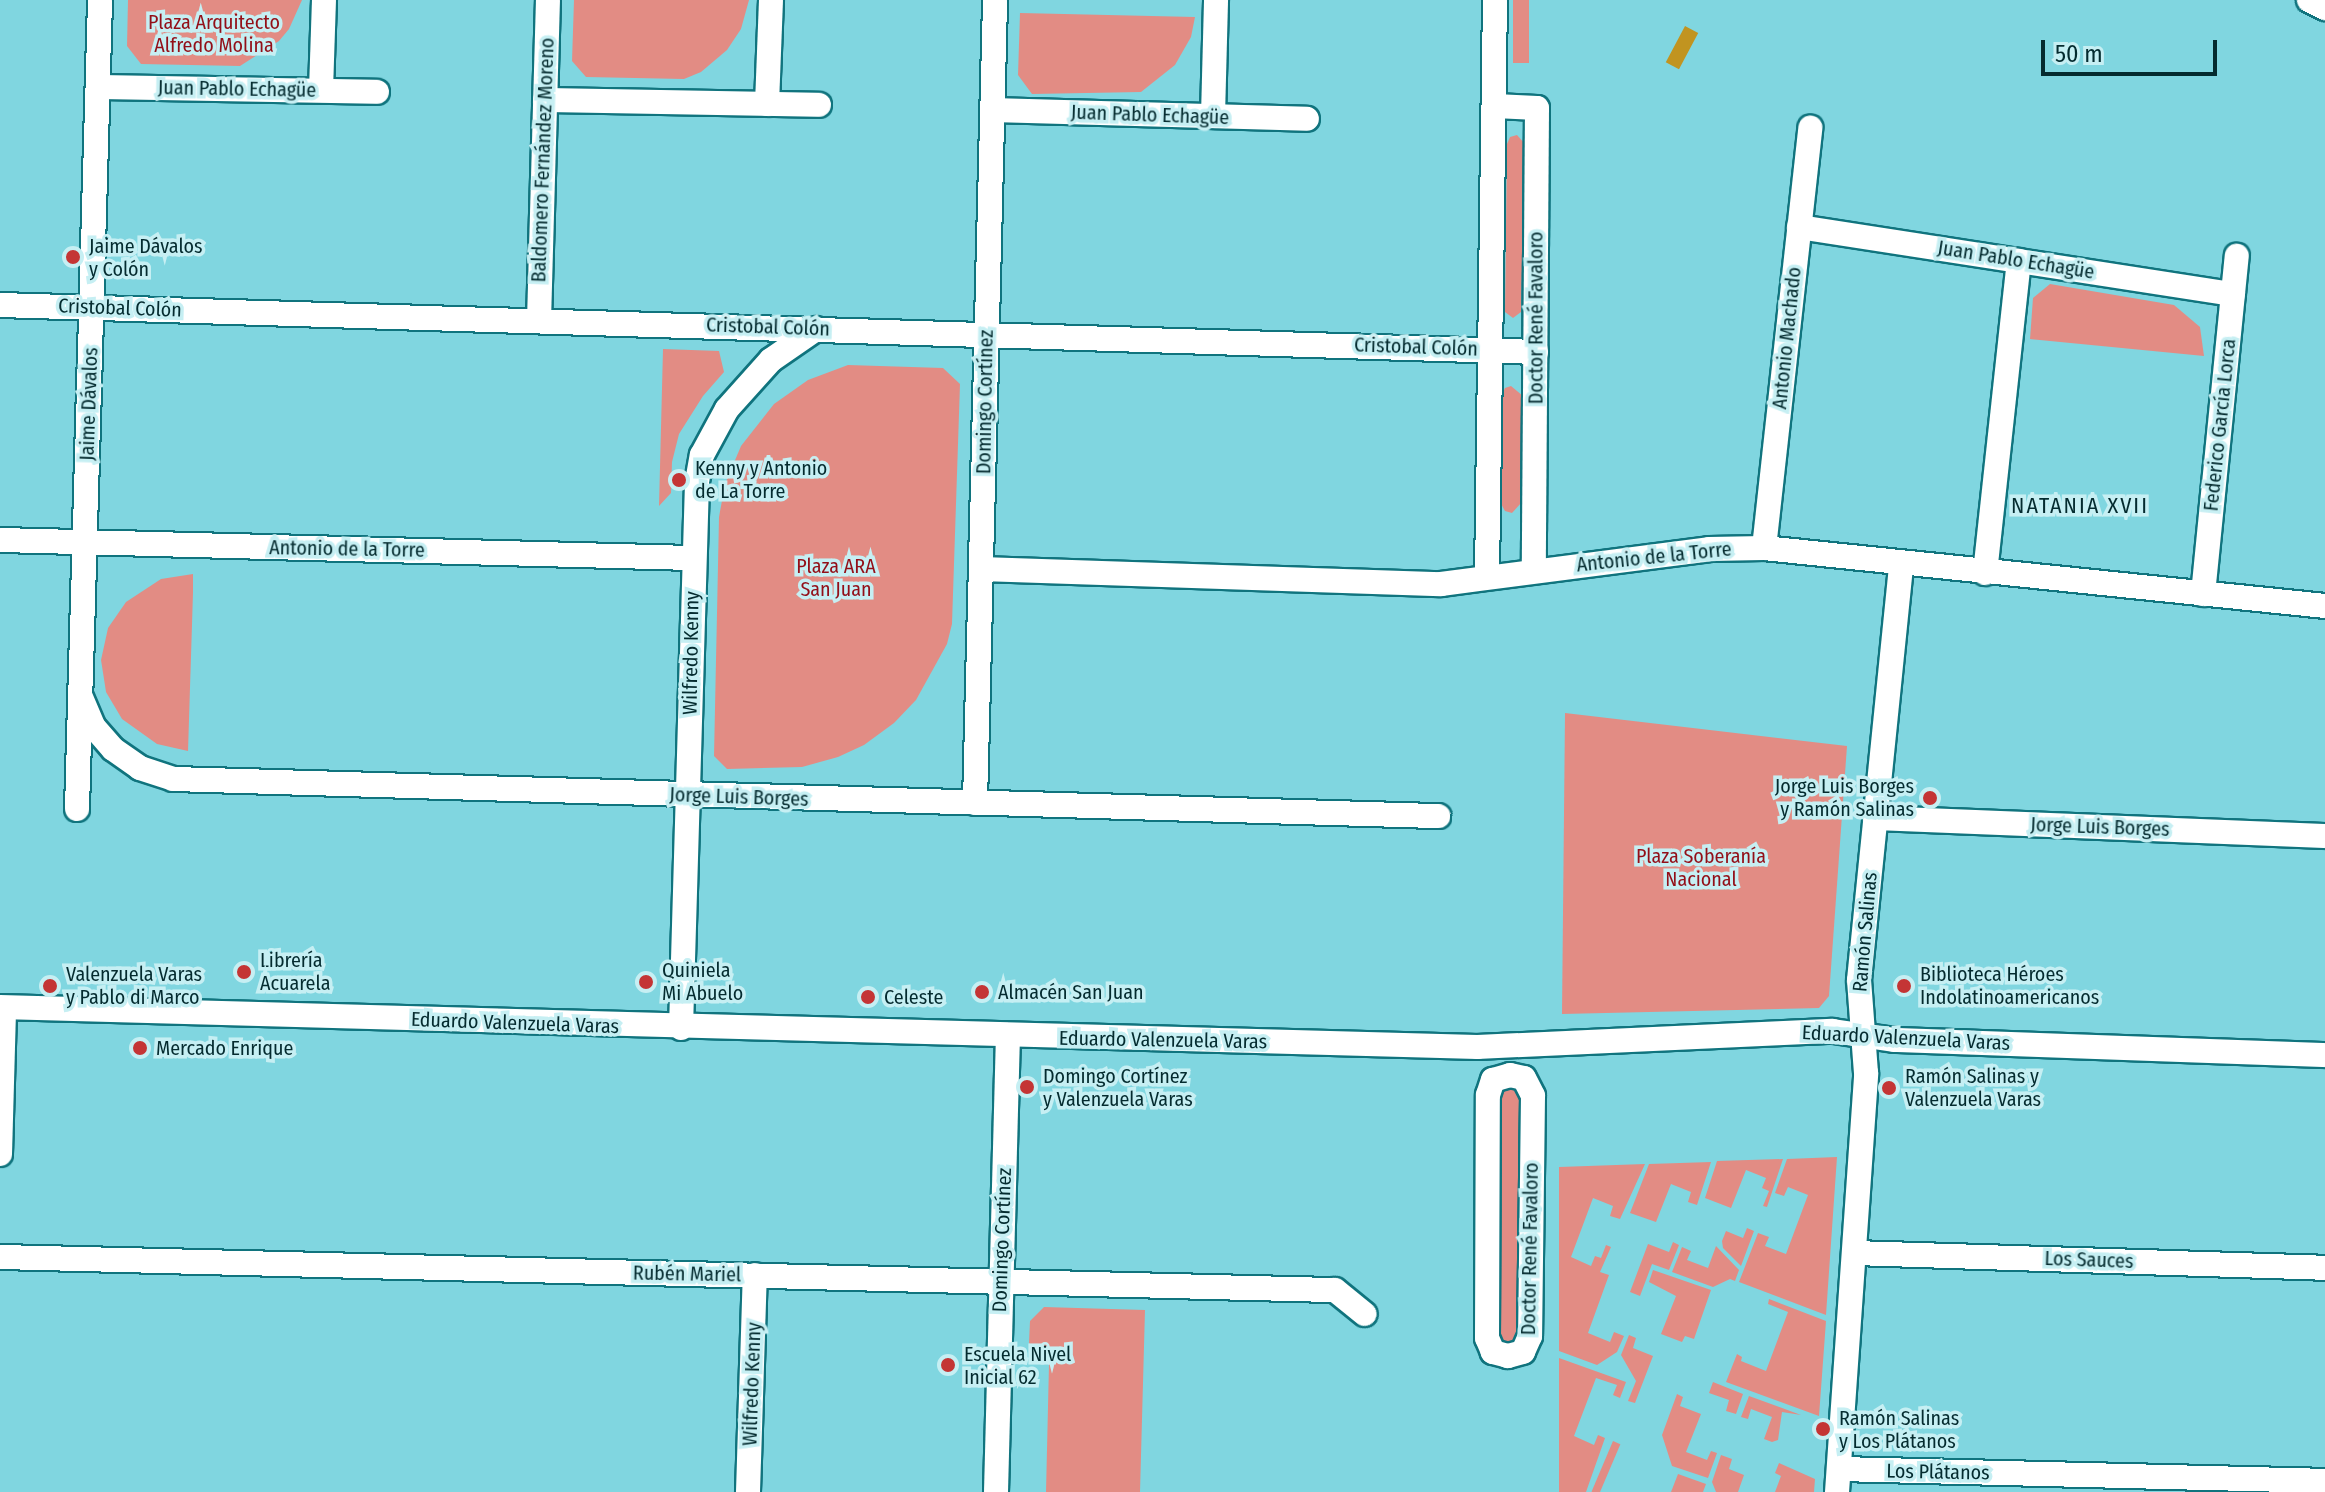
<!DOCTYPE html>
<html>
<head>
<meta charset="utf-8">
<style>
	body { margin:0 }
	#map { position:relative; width:2325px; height:1492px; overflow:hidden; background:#80d6e0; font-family:"Fira Sans Condensed",sans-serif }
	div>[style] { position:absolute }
	.green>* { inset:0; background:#e28c84; transform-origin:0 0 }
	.water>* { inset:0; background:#c19420; transform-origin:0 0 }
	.roads { filter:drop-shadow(2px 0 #10747e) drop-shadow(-2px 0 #10747e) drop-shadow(0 2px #10747e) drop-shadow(0 -2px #10747e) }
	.minor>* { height:24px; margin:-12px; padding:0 12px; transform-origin:12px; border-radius:12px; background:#fff }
	.dots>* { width:22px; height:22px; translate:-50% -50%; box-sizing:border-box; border:4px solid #c6eff3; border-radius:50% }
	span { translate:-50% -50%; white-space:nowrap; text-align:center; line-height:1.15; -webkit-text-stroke:7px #c6eff3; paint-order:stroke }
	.park-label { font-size:20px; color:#930f18 }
	.street-label { font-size:20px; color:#042b2f }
	.poi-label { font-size:20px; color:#042b2f }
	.left { translate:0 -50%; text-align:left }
	.right { translate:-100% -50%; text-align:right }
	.neighbourhood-label { font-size:22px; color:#042b2f; letter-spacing:2px }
	.scale { position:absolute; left:2041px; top:40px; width:176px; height:36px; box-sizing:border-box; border:4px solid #042b2f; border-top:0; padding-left:10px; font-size:24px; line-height:28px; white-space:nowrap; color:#042b2f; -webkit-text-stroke:6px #c6eff3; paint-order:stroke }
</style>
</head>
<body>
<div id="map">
	<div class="green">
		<div style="clip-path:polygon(128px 0,302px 0,289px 29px,279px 41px,240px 66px,141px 64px,127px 46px)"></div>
		<div style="clip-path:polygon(574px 0,749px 0,741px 29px,727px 50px,701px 72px,684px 79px,586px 77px,572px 61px)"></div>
		<div style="left:1513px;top:0;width:16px;height:63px"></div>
		<div style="clip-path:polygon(1020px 13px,1108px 15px,1195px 17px,1191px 37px,1175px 65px,1141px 92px,1032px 94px,1018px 75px)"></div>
		<div style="clip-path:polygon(1517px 135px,1525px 144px,1521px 312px,1513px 318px,1505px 312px,1507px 144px,1510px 137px)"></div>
		<div style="clip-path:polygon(2050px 284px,2174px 305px,2200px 327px,2204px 356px,2030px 339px,2033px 298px)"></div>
		<div style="clip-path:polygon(663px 349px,719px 351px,724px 372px,703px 396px,679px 434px,672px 462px,671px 493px,659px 506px)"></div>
		<div style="clip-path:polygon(848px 365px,943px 368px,960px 384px,952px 624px,947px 644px,916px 700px,894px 723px,864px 745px,838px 757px,802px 767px,727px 769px,714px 756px,719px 517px,725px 484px,741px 446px,774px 404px,808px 380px)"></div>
		<div style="clip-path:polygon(1511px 386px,1523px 396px,1522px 502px,1512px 513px,1505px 511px,1500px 502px,1502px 395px,1505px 388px)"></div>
		<div style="clip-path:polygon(193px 574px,193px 593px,188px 751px,157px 744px,122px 719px,106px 692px,101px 660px,108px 628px,126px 602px,161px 579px)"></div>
		<div style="clip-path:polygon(1565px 713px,1847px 746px,1829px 996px,1819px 1008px,1562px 1014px)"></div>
		<div style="clip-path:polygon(1509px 1082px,1522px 1091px,1517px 1339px,1502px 1346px,1498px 1339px,1499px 1090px)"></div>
		<div style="clip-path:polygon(1837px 1157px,1826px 1315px,1739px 1282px,1758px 1233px,1769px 1237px,1765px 1246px,1786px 1254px,1808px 1195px,1788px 1187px,1784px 1196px,1775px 1193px,1787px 1159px)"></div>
		<div style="clip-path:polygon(1783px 1159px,1767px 1207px,1763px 1206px,1769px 1191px,1762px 1188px,1766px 1178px,1746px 1170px,1731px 1208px,1705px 1198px,1717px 1161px)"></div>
		<div style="clip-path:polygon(1711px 1162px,1697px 1205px,1688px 1202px,1691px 1192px,1671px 1184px,1656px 1222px,1630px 1213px,1649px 1164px)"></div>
		<div style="clip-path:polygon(1645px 1164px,1620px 1219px,1610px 1216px,1613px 1206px,1593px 1198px,1571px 1257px,1591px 1266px,1595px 1256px,1601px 1258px,1606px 1245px,1611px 1247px,1600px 1272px,1609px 1275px,1588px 1333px,1610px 1342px,1614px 1332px,1624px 1336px,1617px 1352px,1597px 1365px,1559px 1351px,1559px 1167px)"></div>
		<div style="clip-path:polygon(1747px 1228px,1754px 1231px,1741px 1266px,1723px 1248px,1722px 1241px,1726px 1231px,1743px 1238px)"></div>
		<div style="clip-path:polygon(1673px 1242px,1679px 1245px,1669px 1270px,1652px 1264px,1640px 1296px,1630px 1292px,1648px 1244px,1669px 1252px)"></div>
		<div style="clip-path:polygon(1716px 1246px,1739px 1270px,1735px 1281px,1730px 1279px,1713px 1287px,1672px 1272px,1682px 1247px,1691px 1251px,1687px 1260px,1708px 1268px)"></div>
		<div style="clip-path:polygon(1653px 1270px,1711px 1290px,1694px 1339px,1685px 1336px,1682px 1342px,1661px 1334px,1676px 1296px,1649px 1282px)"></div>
		<div style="clip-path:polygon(1769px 1299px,1826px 1321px,1819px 1416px,1726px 1382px,1737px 1354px,1742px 1357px,1741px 1361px,1766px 1371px,1788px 1312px,1768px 1304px)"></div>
		<div style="clip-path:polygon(1044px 1307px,1145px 1310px,1140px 1492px,1046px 1492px,1049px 1364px,1029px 1343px,1030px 1321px)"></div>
		<div style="clip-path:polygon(1629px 1335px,1636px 1338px,1633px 1348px,1653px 1356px,1635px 1403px,1628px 1401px,1636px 1381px,1621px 1355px)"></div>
		<div style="clip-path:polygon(1559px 1358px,1626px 1382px,1620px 1398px,1613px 1395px,1617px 1385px,1596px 1378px,1574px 1436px,1594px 1445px,1598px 1435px,1605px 1438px,1586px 1492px,1559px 1492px)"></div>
		<div style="clip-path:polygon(1713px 1382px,1743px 1394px,1736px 1414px,1726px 1411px,1729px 1400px,1709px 1393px)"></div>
		<div style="clip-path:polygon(1677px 1394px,1683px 1397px,1680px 1406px,1701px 1414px,1686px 1452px,1707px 1460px,1711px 1451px,1717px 1453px,1708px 1478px,1672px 1466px,1662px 1435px)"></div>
		<div style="clip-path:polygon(1749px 1396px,1801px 1415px,1782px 1412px,1778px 1440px,1772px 1442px,1764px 1439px,1772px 1417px,1751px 1409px,1748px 1419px,1741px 1417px)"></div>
		<div style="left:1613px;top:1441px;width:8px;height:55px;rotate:23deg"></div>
		<div style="clip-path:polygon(1721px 1455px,1732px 1459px,1729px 1469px,1744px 1475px,1738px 1492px,1716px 1492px,1712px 1482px)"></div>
		<div style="clip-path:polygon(1779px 1463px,1815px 1479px,1814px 1492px,1775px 1492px,1781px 1476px,1775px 1473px)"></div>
		<div style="clip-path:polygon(1678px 1474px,1706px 1484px,1703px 1492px,1671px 1492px)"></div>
	</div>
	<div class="water">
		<div style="left:1685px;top:26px;width:15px;height:41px;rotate:28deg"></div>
	</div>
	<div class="roads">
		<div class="minor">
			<div style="left:2309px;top:0;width:18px;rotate:27deg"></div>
			<div style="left:98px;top:87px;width:279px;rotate:1deg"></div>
			<div style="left:321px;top:90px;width:90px;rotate:-88.1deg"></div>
			<div style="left:545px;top:100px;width:274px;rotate:1deg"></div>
			<div style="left:767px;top:104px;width:104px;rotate:-87.8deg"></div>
			<div style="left:1495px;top:106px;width:42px;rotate:2.7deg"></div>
			<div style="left:1537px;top:108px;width:462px;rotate:90.4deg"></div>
			<div style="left:992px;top:110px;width:315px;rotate:1.6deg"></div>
			<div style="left:1213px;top:116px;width:116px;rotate:-88.5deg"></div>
			<div style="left:1799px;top:227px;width:439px;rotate:8.8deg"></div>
			<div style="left:0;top:305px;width:1537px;rotate:1.75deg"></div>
			<div style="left:539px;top:321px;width:321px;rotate:-88.4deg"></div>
			<div style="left:0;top:540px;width:693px;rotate:1.49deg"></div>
			<div style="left:1764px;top:548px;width:423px;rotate:-83.7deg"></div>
			<div style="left:981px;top:569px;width:460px;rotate:1.9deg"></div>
			<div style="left:1441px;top:584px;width:270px;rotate:-7.4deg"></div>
			<div style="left:1709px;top:549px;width:55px;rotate:-1deg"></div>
			<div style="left:1764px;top:548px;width:564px;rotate:5.9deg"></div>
			<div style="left:1985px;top:573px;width:314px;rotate:-83.8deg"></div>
			<div style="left:1487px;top:577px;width:577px;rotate:-89.21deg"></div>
			<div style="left:2203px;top:594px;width:340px;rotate:-84.3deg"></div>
			<div style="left:80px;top:695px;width:34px;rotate:67deg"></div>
			<div style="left:93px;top:726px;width:30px;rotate:49deg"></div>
			<div style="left:113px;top:749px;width:33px;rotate:35deg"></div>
			<div style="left:140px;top:768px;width:35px;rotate:18deg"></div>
			<div style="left:173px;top:779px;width:1266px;rotate:1.68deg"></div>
			<div style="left:975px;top:803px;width:803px;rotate:-88.57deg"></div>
			<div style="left:77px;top:809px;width:809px;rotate:-88.37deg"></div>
			<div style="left:1875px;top:818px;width:450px;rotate:2.3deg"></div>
			<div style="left:0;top:1007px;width:1478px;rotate:1.55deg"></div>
			<div style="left:1477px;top:1047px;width:356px;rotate:-2.6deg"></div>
			<div style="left:1833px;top:1031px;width:63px;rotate:8.3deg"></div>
			<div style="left:1895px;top:1040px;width:430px;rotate:2deg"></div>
			<div style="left:681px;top:1028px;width:546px;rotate:-88.32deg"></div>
			<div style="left:697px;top:482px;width:27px;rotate:-80deg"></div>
			<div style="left:702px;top:455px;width:52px;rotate:-61.5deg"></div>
			<div style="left:727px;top:409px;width:66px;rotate:-48.1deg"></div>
			<div style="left:771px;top:360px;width:55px;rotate:-34.6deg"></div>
			<div style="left:1510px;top:1075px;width:14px;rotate:12deg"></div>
			<div style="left:1524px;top:1078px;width:20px;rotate:63deg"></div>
			<div style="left:1533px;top:1096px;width:240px;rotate:90.7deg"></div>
			<div style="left:1530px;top:1336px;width:17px;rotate:114deg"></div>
			<div style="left:1523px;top:1352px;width:16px;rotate:165deg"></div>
			<div style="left:1508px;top:1356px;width:16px;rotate:-165deg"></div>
			<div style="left:1493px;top:1352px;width:15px;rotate:-113deg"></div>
			<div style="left:1487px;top:1338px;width:243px;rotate:-89.8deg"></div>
			<div style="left:1488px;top:1095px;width:16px;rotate:-72deg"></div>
			<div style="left:1493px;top:1080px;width:18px;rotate:-16deg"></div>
			<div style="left:0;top:1154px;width:146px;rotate:-88.4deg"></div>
			<div style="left:1854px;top:1253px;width:471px;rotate:1.8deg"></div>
			<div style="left:0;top:1257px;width:1335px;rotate:1.42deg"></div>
			<div style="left:1335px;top:1290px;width:38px;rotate:39deg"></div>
			<div style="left:1839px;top:1469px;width:486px;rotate:1.4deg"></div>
			<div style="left:748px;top:1492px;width:217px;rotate:-88.2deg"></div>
			<div style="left:996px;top:1492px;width:456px;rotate:-88.5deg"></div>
			<div style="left:1837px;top:1492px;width:420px;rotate:-86deg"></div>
			<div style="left:1866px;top:1073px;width:93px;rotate:-94.3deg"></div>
			<div style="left:1859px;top:980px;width:417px;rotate:-84.2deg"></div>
		</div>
	</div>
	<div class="dots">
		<div style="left:73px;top:257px;background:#c43535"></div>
		<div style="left:679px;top:480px;background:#c43535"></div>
		<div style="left:1930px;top:798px;background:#c43535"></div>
		<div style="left:244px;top:972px;background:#c43535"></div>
		<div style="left:646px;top:982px;background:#c43535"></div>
		<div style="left:50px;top:986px;background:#c43535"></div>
		<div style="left:1904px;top:986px;background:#c43535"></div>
		<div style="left:982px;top:992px;background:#c43535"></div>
		<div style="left:868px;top:997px;background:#c43535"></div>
		<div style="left:140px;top:1048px;background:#c43535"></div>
		<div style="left:1027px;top:1087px;background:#c43535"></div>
		<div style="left:1889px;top:1088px;background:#c43535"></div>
		<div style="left:948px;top:1365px;background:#c43535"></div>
		<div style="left:1823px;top:1429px;background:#c43535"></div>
	</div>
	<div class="park-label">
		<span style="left:214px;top:34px">Plaza Arquitecto<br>Alfredo Molina</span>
		<span style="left:836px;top:578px">Plaza ARA<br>San Juan</span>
		<span style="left:1701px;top:868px">Plaza Soberanía<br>Nacional</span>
	</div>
	<div class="street-label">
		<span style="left:237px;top:89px;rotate:1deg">Juan Pablo Echagüe</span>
		<span style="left:1150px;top:115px;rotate:2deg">Juan Pablo Echagüe</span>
		<span style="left:543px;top:160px;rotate:-88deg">Baldomero Fernández Moreno</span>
		<span style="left:2016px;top:260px;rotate:9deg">Juan Pablo Echagüe</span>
		<span style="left:120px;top:308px;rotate:2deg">Cristobal Colón</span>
		<span style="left:1536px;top:318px;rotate:-90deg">Doctor René Favaloro</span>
		<span style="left:768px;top:327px;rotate:2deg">Cristobal Colón</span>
		<span style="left:1787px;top:338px;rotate:-84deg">Antonio Machado</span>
		<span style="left:1416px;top:347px;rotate:2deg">Cristobal Colón</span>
		<span style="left:985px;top:402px;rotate:-89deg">Domingo Cortínez</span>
		<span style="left:89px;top:404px;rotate:-88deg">Jaime Dávalos</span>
		<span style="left:2220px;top:425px;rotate:-84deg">Federico García Lorca</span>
		<span style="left:347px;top:549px;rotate:1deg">Antonio de la Torre</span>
		<span style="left:1654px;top:557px;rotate:-6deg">Antonio de la Torre</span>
		<span style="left:691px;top:653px;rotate:-89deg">Wilfredo Kenny</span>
		<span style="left:739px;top:797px;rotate:2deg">Jorge Luis Borges</span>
		<span style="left:2100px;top:827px;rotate:2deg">Jorge Luis Borges</span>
		<span style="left:1865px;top:932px;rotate:-85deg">Ramón Salinas</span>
		<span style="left:515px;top:1023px;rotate:2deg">Eduardo Valenzuela Varas</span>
		<span style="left:1906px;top:1038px;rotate:3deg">Eduardo Valenzuela Varas</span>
		<span style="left:1163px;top:1040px;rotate:1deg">Eduardo Valenzuela Varas</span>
		<span style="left:1002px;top:1240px;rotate:-88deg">Domingo Cortínez</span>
		<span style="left:1530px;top:1249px;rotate:-89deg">Doctor René Favaloro</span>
		<span style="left:2089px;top:1260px;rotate:2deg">Los Sauces</span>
		<span style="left:687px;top:1274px;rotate:1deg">Rubén Mariel</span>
		<span style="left:752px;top:1384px;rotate:-88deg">Wilfredo Kenny</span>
		<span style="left:1938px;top:1472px;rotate:1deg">Los Plátanos</span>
	</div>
	<div class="poi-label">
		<span class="left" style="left:89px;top:258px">Jaime Dávalos<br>y Colón</span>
		<span class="left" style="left:695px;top:480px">Kenny y Antonio<br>de La Torre</span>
		<span class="right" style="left:1914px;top:798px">Jorge Luis Borges<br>y Ramón Salinas</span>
		<span class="left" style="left:260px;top:972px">Librería<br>Acuarela</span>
		<span class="left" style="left:662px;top:982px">Quiniela<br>Mi Abuelo</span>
		<span class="left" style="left:66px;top:986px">Valenzuela Varas<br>y Pablo di Marco</span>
		<span class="left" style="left:1920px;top:986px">Biblioteca Héroes<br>Indolatinoamericanos</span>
		<span class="left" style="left:998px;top:992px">Almacén San Juan</span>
		<span class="left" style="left:884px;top:997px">Celeste</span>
		<span class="left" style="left:156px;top:1048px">Mercado Enrique</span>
		<span class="left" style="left:1043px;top:1088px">Domingo Cortínez<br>y Valenzuela Varas</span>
		<span class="left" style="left:1905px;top:1088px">Ramón Salinas y<br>Valenzuela Varas</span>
		<span class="left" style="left:964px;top:1366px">Escuela Nivel<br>Inicial 62</span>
		<span class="left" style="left:1839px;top:1430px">Ramón Salinas<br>y Los Plátanos</span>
	</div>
	<div class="neighbourhood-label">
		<span style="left:2080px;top:506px">NATANIA XVII</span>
	</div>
	<div class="scale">50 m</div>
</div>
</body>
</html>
